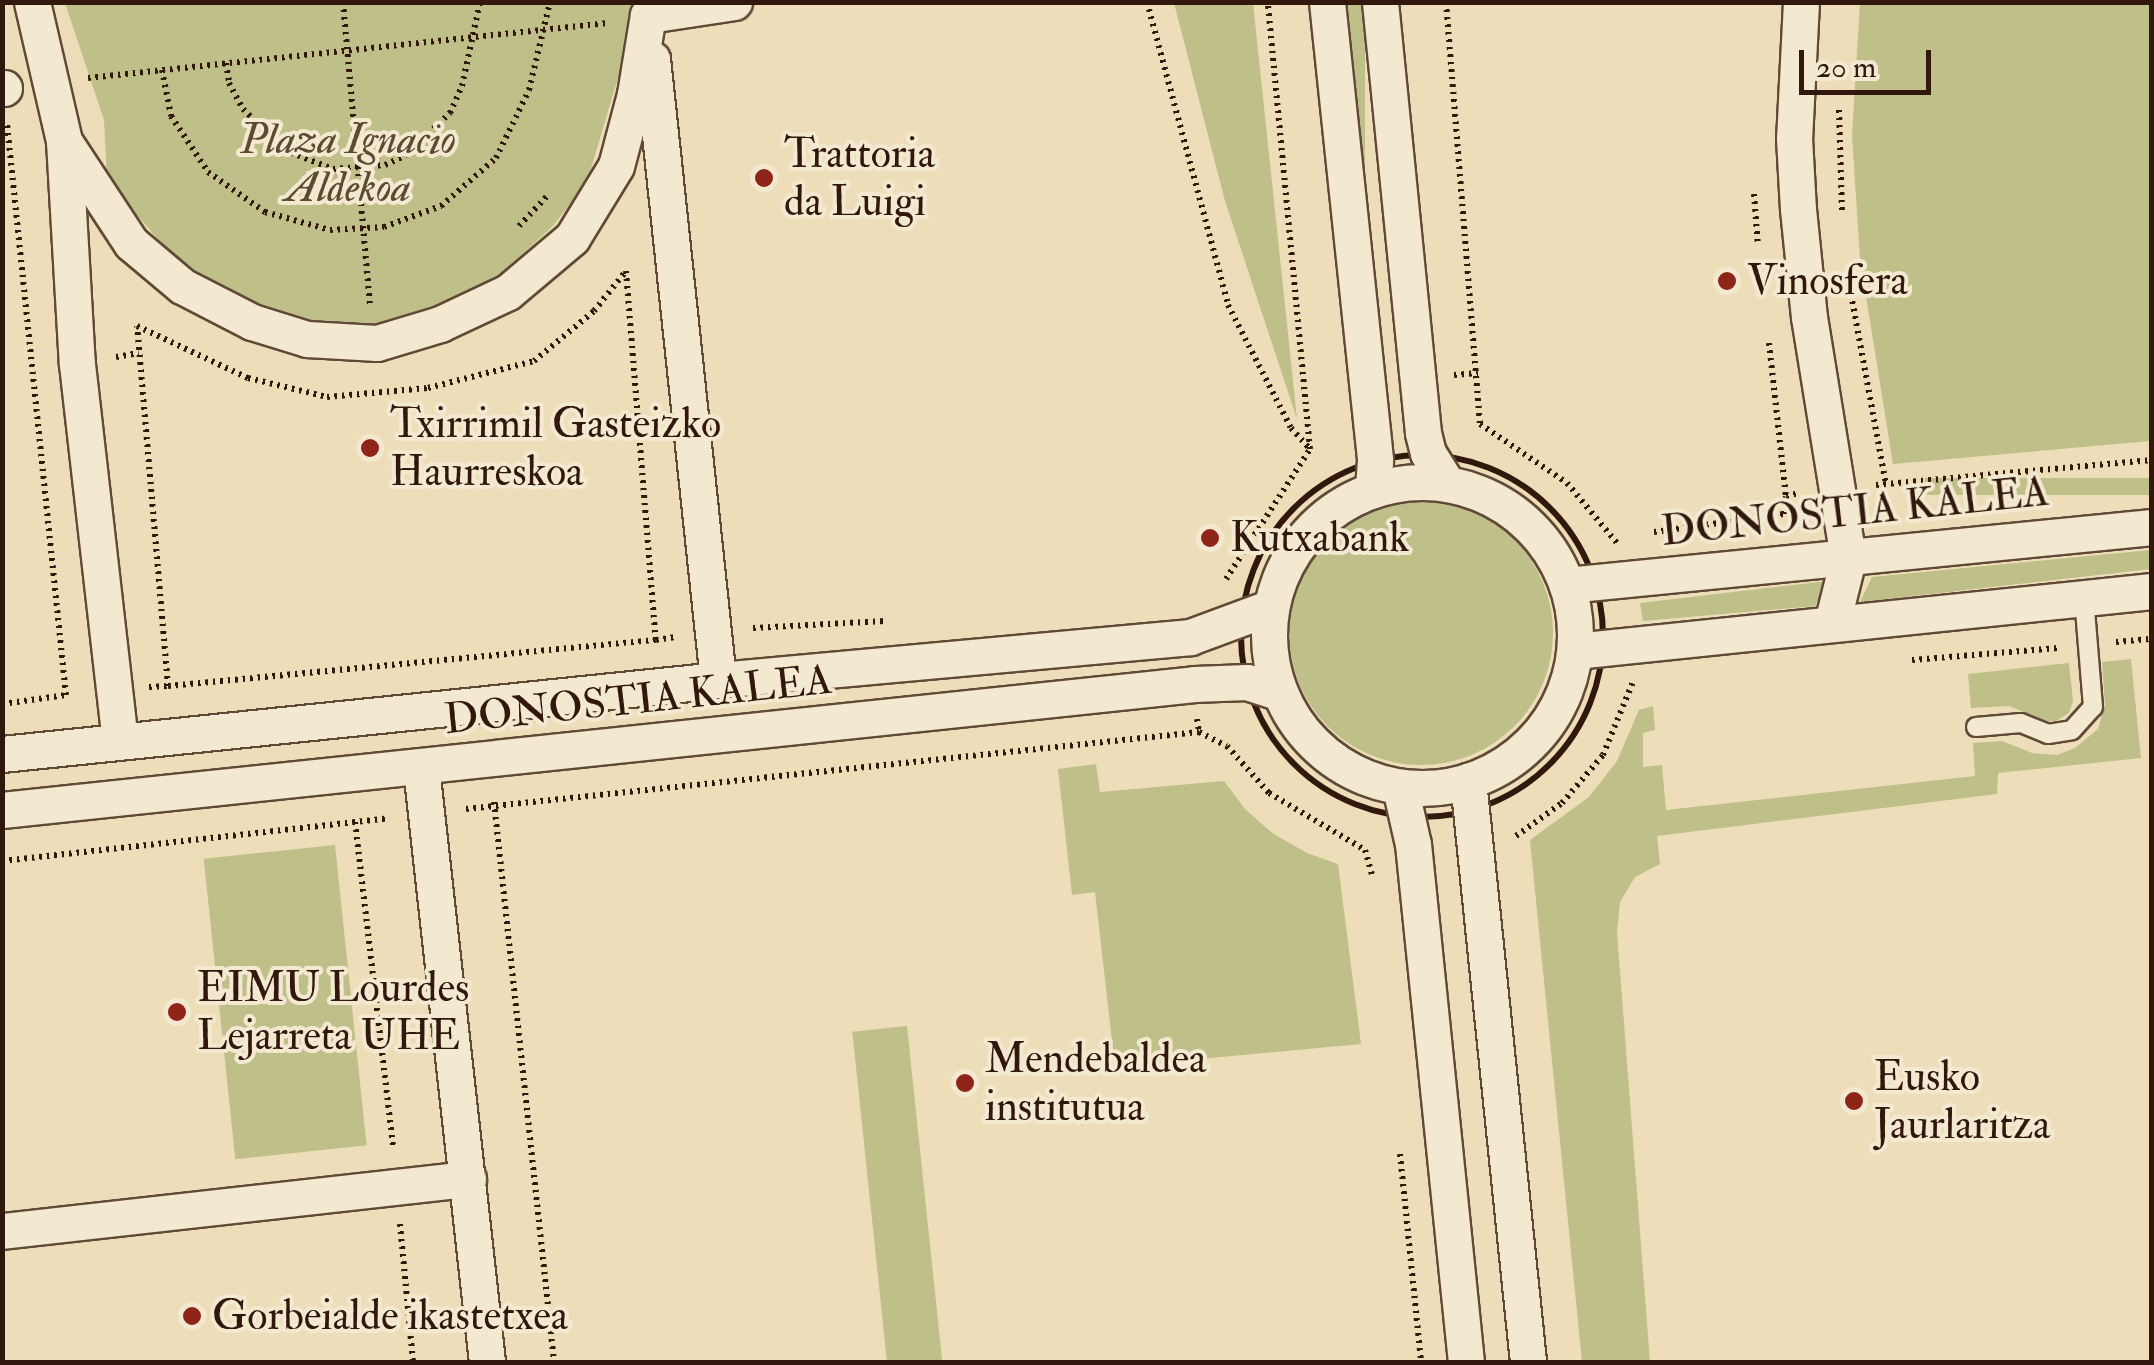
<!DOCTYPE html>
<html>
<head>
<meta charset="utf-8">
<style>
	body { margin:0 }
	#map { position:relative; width:2154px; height:1365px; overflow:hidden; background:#edddb8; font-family:"IM FELL Double Pica",serif }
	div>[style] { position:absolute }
	.green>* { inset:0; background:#bfbf8a; transform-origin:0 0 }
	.round { border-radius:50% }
	.path>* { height:6px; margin-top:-3px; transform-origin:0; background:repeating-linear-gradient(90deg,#32180c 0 2.5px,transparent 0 7.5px) }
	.path>.ring { margin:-3px; padding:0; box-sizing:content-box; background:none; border:6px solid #32180c; border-radius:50% }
	.roads { filter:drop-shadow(2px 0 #614937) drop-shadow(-2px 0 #614937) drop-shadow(0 2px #614937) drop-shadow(0 -2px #614937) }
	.lane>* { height:18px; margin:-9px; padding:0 9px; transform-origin:9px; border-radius:9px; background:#f3e9d1 }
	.street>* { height:35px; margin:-17.5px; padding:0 17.5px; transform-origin:17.5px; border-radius:17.5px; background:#f3e9d1 }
	.street>.ring { margin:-17.5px; padding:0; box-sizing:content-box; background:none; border:35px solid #f3e9d1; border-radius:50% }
	.dots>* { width:28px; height:28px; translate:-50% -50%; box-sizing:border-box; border:5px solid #f3e9d1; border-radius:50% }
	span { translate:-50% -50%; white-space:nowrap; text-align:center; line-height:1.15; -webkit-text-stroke:8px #f3e9d1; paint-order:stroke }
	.park-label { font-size:42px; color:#5c4a32; font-style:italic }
	.poi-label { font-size:42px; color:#32180c }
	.left { translate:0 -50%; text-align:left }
	.street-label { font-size:42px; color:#32180c }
	.frame { position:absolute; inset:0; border:5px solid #32180c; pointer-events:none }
	.scale { position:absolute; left:1799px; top:50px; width:132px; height:45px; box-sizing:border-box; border:5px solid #32180c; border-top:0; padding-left:12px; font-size:30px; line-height:35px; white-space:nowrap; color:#32180c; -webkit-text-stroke:8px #f3e9d1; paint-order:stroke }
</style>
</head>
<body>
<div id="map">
	<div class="green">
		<div style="clip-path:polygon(65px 3px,630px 3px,623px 61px,587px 182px,553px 226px,486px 287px,409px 321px,309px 327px,230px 297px,181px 266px,107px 180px,104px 120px)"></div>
		<div style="clip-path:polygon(1174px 3px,1253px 3px,1297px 419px,1225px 201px)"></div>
		<div style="left:1346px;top:3px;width:19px;height:363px"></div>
		<div style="clip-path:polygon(1860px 3px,2151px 3px,2151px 441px,1893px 464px,1860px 259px,1852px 135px)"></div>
		<div style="left:2151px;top:478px;width:17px;height:226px;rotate:90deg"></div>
		<div class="round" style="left:1289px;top:501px;width:264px;height:264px"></div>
		<div style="clip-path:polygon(2151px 550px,2151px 569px,1860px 602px,1872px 577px)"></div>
		<div style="clip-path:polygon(1828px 581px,1815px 606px,1643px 621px,1640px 603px)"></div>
		<div style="clip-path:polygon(2131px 659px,2141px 758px,1998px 773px,1997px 794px,1657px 836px,1660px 864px,1635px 877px,1620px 902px,1617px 932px,1650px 1362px,1582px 1362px,1530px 840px,1589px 797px,1617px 761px,1639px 710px,1653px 706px,1655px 730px,1643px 733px,1643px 767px,1662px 765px,1666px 810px,1975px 776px,1973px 743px,2002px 741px,2032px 753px,2057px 755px,2075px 748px,2098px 729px,2105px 705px,2102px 662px)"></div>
		<div style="clip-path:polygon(2069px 663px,2073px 701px,2069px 713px,2056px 721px,2046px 721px,2009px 706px,1971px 708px,1968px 674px)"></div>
		<div style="clip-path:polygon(1096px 764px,1100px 792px,1224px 781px,1245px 809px,1272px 833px,1307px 853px,1338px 864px,1361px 1044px,1115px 1067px,1095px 892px,1072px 895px,1058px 769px)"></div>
		<div style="left:335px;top:845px;width:302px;height:132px;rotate:84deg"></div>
		<div style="left:907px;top:1026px;width:338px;height:55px;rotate:84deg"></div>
	</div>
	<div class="path">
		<div style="left:343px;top:2px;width:304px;rotate:84.9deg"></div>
		<div style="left:1147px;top:2px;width:314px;rotate:75deg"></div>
		<div style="left:1228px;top:305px;width:138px;rotate:62.9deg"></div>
		<div style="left:1291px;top:428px;width:27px;rotate:48deg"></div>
		<div style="left:1446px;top:2px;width:423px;rotate:85.4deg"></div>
		<div style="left:1480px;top:424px;width:105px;rotate:34.1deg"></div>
		<div style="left:1567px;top:483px;width:78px;rotate:50.2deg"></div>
		<div style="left:226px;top:63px;width:20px;rotate:81deg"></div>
		<div style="left:229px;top:83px;width:30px;rotate:62deg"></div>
		<div style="left:243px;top:109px;width:58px;rotate:45deg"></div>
		<div style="left:284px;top:150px;width:53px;rotate:21.2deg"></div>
		<div style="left:333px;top:169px;width:52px;rotate:-4.4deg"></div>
		<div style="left:385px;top:165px;width:23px;rotate:-25deg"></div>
		<div style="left:406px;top:155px;width:61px;rotate:-43.7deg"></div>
		<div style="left:450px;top:113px;width:30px;rotate:-66deg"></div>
		<div style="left:462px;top:86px;width:86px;rotate:-77.9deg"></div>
		<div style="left:162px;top:70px;width:47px;rotate:78.9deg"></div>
		<div style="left:171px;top:116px;width:67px;rotate:56.5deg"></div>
		<div style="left:208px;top:172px;width:70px;rotate:35.1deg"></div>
		<div style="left:265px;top:212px;width:67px;rotate:15.5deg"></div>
		<div style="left:330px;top:230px;width:54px;rotate:-3.2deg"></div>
		<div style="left:384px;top:227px;width:61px;rotate:-20.2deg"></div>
		<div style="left:441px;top:206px;width:73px;rotate:-41.1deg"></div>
		<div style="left:496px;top:158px;width:76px;rotate:-64.1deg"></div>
		<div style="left:529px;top:90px;width:90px;rotate:-76.6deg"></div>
		<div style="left:88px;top:78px;width:523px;rotate:-6.04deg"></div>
		<div style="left:1839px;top:110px;width:102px;rotate:88.3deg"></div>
		<div style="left:1754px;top:194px;width:52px;rotate:85.6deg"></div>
		<div style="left:519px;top:226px;width:42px;rotate:-46.9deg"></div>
		<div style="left:1851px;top:294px;width:194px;rotate:79.6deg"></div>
		<div style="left:1769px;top:343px;width:154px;rotate:83.7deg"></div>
		<div style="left:1786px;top:496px;width:13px;rotate:-13deg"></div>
		<div style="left:116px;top:357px;width:23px;rotate:-10deg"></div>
		<div style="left:1454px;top:375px;width:24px;rotate:-5deg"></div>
		<div class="ring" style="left:1241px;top:455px;width:356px;height:356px"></div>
		<div style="left:1876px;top:485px;width:277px;rotate:-5.2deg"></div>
		<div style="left:1654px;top:532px;width:131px;rotate:-7.9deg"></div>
		<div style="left:1784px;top:514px;width:18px;rotate:-84deg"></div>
		<div style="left:1226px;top:579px;width:155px;rotate:-57.1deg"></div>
		<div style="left:1310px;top:449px;width:449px;rotate:-95.4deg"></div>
		<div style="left:753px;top:628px;width:132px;rotate:-3deg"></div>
		<div style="left:2116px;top:642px;width:36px;rotate:-5deg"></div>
		<div style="left:1912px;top:660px;width:147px;rotate:-4.7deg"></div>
		<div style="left:168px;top:686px;width:490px;rotate:-5.4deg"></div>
		<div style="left:149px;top:687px;width:19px;rotate:-3deg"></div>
		<div style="left:168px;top:686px;width:361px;rotate:-94.9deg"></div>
		<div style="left:137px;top:326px;width:123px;rotate:25.1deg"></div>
		<div style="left:248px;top:378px;width:81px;rotate:13.5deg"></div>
		<div style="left:327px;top:397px;width:101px;rotate:-5.1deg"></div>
		<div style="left:428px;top:388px;width:109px;rotate:-14.3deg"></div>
		<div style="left:534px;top:361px;width:78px;rotate:-39.8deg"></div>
		<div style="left:594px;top:311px;width:51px;rotate:-51.3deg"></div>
		<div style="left:626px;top:271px;width:370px;rotate:85.4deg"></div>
		<div style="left:656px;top:640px;width:18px;rotate:-9deg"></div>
		<div style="left:2px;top:704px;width:65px;rotate:-8deg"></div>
		<div style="left:66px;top:695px;width:574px;rotate:-95.9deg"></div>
		<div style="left:1197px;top:719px;width:13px;rotate:81deg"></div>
		<div style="left:1199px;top:732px;width:31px;rotate:27deg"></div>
		<div style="left:1227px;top:746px;width:63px;rotate:48.2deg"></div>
		<div style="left:1269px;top:793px;width:112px;rotate:30.7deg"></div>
		<div style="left:1365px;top:850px;width:29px;rotate:74deg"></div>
		<div style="left:494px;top:802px;width:563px;rotate:83.88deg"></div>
		<div style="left:466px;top:809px;width:737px;rotate:-6deg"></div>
		<div style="left:355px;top:822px;width:327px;rotate:83.3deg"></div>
		<div style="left:1516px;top:836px;width:57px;rotate:-35.7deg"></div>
		<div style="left:1562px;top:803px;width:63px;rotate:-49.5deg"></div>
		<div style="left:1603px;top:755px;width:79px;rotate:-67.7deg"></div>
		<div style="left:2px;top:861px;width:389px;rotate:-6.3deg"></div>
		<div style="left:1400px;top:1154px;width:209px;rotate:84.2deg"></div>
		<div style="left:400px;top:1224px;width:139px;rotate:84.6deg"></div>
	</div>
	<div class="roads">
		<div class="lane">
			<div style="left:1976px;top:727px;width:45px;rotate:-5.1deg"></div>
			<div style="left:2021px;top:723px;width:29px;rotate:22deg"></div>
			<div style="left:2048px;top:734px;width:24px;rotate:-9deg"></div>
			<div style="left:2072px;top:730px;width:31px;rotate:-48deg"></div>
			<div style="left:2093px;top:707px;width:109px;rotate:-94.7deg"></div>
		</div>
		<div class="street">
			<div style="left:32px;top:2px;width:143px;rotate:77deg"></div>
			<div style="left:64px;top:141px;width:223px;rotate:86.7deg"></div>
			<div style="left:77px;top:364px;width:380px;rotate:83.5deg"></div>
			<div style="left:1327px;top:2px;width:461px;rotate:84deg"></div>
			<div style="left:1375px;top:460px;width:29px;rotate:94deg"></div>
			<div style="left:1380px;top:2px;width:433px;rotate:84.3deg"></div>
			<div style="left:1423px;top:433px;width:21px;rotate:76deg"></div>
			<div style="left:1428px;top:453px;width:36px;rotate:58deg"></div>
			<div style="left:1801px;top:2px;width:136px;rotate:92.9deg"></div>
			<div style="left:1794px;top:138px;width:71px;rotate:86.8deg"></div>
			<div style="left:1798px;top:209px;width:109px;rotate:84.2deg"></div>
			<div style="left:1809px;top:317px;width:245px;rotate:80.8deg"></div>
			<div style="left:1848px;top:559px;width:66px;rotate:104deg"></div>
			<div style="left:648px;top:15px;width:87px;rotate:-8.6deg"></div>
			<div style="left:652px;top:59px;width:624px;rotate:83.93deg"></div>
			<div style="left:2px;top:88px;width:2px"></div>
			<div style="left:64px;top:141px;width:122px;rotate:56.7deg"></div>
			<div style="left:131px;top:243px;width:67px;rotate:40.1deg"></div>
			<div style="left:182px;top:286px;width:79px;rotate:27.2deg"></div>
			<div style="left:252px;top:322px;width:58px;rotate:17.2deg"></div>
			<div style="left:307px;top:339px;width:70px;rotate:3.3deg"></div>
			<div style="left:377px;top:343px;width:66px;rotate:-16.8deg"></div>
			<div style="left:440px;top:324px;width:75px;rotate:-25.2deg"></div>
			<div style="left:508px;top:292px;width:84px;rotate:-40.2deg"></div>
			<div style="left:572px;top:238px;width:84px;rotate:-58.6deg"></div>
			<div style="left:616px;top:166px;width:74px;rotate:-75.2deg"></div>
			<div style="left:635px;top:94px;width:80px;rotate:-80.7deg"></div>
			<div class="ring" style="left:1269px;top:482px;width:271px;height:271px"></div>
			<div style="left:1567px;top:585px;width:588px;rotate:-5.66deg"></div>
			<div style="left:1575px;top:651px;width:580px;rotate:-5.94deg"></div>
			<div style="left:2px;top:754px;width:720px;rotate:-5.9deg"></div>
			<div style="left:718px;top:680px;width:474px;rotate:-5.2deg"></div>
			<div style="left:1190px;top:637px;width:86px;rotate:-20.3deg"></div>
			<div style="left:421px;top:768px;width:598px;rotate:83.66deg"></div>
			<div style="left:1468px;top:781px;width:584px;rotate:84.1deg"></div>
			<div style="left:1400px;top:787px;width:58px;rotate:77.2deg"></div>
			<div style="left:1413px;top:844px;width:521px;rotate:84.16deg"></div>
			<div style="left:2px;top:810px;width:1199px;rotate:-6.03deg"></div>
			<div style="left:1194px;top:684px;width:53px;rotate:-2.2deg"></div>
			<div style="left:1247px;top:682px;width:35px;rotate:18deg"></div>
			<div style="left:2px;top:1231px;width:469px;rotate:-6.4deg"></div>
		</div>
	</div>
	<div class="dots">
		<div style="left:764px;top:178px;background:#8f2418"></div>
		<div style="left:1727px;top:281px;background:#8f2418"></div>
		<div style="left:370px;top:448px;background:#8f2418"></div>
		<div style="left:1210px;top:538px;background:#8f2418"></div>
		<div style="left:177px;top:1012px;background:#8f2418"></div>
		<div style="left:965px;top:1083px;background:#8f2418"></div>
		<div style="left:1854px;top:1101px;background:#8f2418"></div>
		<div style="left:192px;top:1316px;background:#8f2418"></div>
	</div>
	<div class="park-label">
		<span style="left:348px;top:164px">Plaza Ignacio<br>Aldekoa</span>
	</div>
	<div class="poi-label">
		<span class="left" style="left:784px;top:178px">Trattoria<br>da Luigi</span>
		<span class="left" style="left:1747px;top:281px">Vinosfera</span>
		<span class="left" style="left:390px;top:448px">Txirrimil Gasteizko<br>Haurreskoa</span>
		<span class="left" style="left:1230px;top:538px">Kutxabank</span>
		<span class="left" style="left:197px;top:1012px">EIMU Lourdes<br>Lejarreta UHE</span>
		<span class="left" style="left:985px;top:1083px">Mendebaldea<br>institutua</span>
		<span class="left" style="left:1874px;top:1101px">Eusko<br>Jaurlaritza</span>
		<span class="left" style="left:212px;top:1316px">Gorbeialde ikastetxea</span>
	</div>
	<div class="street-label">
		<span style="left:1855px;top:512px;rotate:-6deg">DONOSTIA KALEA</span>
		<span style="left:638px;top:700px;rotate:-6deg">DONOSTIA KALEA</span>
	</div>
	<div class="frame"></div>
	<div class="scale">20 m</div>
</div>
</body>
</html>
